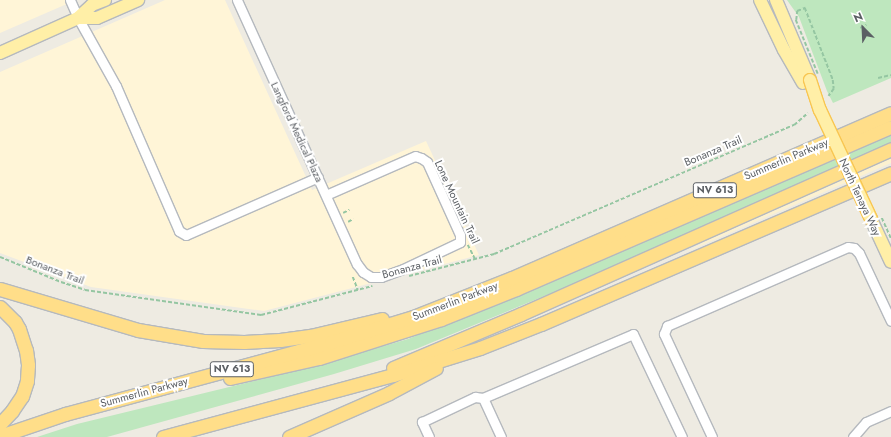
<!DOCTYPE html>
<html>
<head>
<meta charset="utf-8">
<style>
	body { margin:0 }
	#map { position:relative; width:891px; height:437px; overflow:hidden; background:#eeebe2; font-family:Jost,sans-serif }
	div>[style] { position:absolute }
	.commercial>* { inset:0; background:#fff5d7 }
	.green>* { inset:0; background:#bee7be }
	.sand>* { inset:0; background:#fcf1d0 }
	.path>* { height:1.5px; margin-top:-0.75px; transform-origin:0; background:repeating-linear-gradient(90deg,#95c6a2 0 4px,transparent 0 6px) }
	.roads { filter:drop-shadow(1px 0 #b5b9be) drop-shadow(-1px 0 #b5b9be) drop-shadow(0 1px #b5b9be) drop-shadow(0 -1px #b5b9be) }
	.minor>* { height:9px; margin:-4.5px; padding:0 4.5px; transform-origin:4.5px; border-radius:4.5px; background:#fff }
	.major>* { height:12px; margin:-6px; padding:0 6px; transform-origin:6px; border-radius:6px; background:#ffefa7 }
	.highway>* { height:13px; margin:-6.5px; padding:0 6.5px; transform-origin:6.5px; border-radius:6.5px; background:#ffde89 }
	.path-bridge>* { height:1.5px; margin-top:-0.75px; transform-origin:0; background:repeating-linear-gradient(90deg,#95c6a2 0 4px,transparent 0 6px) }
	.bridges { filter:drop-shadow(1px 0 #f8c652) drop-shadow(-1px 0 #f8c652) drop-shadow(0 1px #f8c652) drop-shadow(0 -1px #f8c652) }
	.major-bridge>* { height:12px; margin:-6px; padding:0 6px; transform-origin:6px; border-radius:6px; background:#ffefa7 }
	span { translate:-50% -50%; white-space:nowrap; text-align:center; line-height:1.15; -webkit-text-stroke:4px #fff; paint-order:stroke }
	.shield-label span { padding:1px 3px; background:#fff; border:1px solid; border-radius:3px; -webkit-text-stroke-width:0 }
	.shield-label { font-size:10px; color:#5b5f64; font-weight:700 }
	.street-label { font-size:11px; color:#5b5f64 }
	.north { position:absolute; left:843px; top:8px; width:40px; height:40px; -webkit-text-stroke:3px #fff; paint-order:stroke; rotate:336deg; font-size:11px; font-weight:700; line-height:16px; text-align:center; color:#5b5f64 }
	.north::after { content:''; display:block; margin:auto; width:14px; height:18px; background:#5b5f64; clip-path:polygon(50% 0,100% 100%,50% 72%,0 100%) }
</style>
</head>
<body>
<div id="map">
	<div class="commercial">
		<div style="clip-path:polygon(0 0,76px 0,0 33px)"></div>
		<div style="clip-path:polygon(165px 0,225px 0,312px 190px,426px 141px,479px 255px,264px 311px,91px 287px,0 253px,0 72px)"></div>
	</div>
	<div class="green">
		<div style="clip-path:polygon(787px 0,891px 0,891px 78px,833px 103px,827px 91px,799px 17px)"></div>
		<div style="clip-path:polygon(891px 133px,891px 144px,571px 285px,416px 349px,334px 374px,107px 437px,37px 437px,77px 424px,307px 368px,408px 339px,571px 272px)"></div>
	</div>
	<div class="sand">
		<div style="clip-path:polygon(891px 157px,891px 163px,684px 253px,735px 225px)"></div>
	</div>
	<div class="path">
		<div style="left:796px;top:20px;width:9px;rotate:-84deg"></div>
		<div style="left:797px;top:11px;width:9px;rotate:-21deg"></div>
		<div style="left:805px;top:8px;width:77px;rotate:68.7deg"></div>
		<div style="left:833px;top:80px;width:9px;rotate:84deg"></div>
		<div style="left:834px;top:89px;width:9px;rotate:126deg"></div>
		<div style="left:860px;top:28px;width:7px;rotate:-27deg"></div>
		<div style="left:878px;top:78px;width:13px;rotate:-13deg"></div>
		<div style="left:343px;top:213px;width:7px;rotate:-27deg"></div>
		<div style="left:348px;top:222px;width:6px;rotate:-31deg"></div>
		<div style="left:468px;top:245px;width:16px;rotate:63deg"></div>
		<div style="left:0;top:257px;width:66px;rotate:22.3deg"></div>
		<div style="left:61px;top:282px;width:25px;rotate:18deg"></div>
		<div style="left:85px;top:290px;width:178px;rotate:8.1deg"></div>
		<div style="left:261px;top:315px;width:115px;rotate:-14.6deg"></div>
		<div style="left:409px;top:276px;width:88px;rotate:-14.5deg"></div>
		<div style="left:494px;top:254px;width:327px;rotate:-23.3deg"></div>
		<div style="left:794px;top:125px;width:18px;rotate:-41deg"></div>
		<div style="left:353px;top:277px;width:14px;rotate:69deg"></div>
	</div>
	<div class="roads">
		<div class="minor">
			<div style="left:70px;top:0;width:20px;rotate:66deg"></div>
			<div style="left:78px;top:18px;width:78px;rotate:60.8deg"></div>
			<div style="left:116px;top:86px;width:158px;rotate:66.5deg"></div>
			<div style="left:179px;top:231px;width:8px;rotate:30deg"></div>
			<div style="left:186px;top:235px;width:144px;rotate:-23.7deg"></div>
			<div style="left:237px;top:0;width:290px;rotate:65.6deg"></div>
			<div style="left:357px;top:264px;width:10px;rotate:53deg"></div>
			<div style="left:363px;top:272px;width:9px;rotate:32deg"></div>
			<div style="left:371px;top:277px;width:10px"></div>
			<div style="left:381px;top:277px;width:23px;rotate:-20deg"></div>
			<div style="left:403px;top:269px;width:63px;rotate:-25.3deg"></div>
			<div style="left:460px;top:242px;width:7px;rotate:-90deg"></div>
			<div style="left:460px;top:235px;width:80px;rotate:-114.3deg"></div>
			<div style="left:427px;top:162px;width:7px;rotate:-146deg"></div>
			<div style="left:421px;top:158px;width:6px;rotate:-162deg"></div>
			<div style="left:415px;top:156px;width:97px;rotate:156.3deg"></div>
			<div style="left:483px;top:398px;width:43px;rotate:65.2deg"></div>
			<div style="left:429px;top:437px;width:17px;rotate:-115deg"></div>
			<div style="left:422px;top:422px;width:59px;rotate:-25.3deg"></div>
			<div style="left:475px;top:397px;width:8px;rotate:7deg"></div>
			<div style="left:483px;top:398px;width:163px;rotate:-23.1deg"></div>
			<div style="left:633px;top:334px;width:114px;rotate:64.6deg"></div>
			<div style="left:712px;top:437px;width:114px;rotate:-115deg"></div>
			<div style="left:664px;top:334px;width:9px;rotate:-69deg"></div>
			<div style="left:667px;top:326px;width:197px;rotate:-23.6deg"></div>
			<div style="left:848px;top:247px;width:6px;rotate:9deg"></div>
			<div style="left:854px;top:248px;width:7px;rotate:45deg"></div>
			<div style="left:859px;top:253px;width:75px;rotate:64.8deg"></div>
			<div style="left:853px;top:437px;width:20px;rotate:-49deg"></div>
			<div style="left:866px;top:422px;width:27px;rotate:-24deg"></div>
		</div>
		<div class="major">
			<div style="left:760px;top:0;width:55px;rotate:64.4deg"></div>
			<div style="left:784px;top:50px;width:38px;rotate:60deg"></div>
			<div style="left:776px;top:0;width:87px;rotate:67deg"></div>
			<div style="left:78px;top:18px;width:19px"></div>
			<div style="left:97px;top:18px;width:45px;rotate:-23.7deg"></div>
			<div style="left:0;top:53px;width:85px;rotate:-24.2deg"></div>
			<div style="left:78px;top:18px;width:19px;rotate:-43deg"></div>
			<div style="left:92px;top:5px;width:14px;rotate:-21deg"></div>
			<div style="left:871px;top:219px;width:47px;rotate:65.1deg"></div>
		</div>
		<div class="highway">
			<div style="left:0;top:289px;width:144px;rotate:16.5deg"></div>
			<div style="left:138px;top:330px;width:66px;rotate:9.6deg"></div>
			<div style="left:203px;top:341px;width:41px;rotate:1.4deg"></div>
			<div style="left:244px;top:342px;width:36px;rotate:-3deg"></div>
			<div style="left:280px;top:340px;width:30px;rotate:-8deg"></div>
			<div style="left:310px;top:336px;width:74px;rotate:-13.3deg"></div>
			<div style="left:0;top:307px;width:21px;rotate:45deg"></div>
			<div style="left:15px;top:322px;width:8px;rotate:60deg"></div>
			<div style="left:19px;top:329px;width:22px;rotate:72deg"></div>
			<div style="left:26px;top:350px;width:15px;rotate:82deg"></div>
			<div style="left:28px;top:365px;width:16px;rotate:94deg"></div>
			<div style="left:27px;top:381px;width:16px;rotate:108deg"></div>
			<div style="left:22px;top:396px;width:18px;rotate:124deg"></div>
			<div style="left:12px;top:411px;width:18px;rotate:133deg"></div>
			<div style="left:393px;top:368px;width:139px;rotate:-22.9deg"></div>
			<div style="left:521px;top:314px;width:405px;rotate:-24deg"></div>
			<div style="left:230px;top:378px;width:91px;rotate:-12.7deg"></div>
			<div style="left:319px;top:358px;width:128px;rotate:-17.7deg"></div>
			<div style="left:441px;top:319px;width:81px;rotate:-21.8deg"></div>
			<div style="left:516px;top:289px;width:408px;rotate:-23.4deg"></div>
			<div style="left:0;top:436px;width:69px;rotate:-18.7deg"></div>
			<div style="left:65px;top:414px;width:276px;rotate:-15.1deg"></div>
			<div style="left:331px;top:342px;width:86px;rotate:-17deg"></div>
			<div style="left:413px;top:317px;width:106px;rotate:-21.5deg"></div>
			<div style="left:512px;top:278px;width:413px;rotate:-23.5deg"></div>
			<div style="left:163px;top:437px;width:238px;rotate:-15.1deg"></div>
			<div style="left:393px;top:375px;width:91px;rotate:-17.2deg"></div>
			<div style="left:480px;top:348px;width:66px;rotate:-21.5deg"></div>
			<div style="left:541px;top:324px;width:381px;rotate:-23.3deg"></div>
			<div style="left:289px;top:437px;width:109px;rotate:-23.7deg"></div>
			<div style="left:389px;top:393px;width:53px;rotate:-28deg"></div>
		</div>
	</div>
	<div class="path-bridge">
		<div style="left:796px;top:20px;width:58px;rotate:67.8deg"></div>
		<div style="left:882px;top:218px;width:22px;rotate:66deg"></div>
	</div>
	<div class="bridges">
		<div class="major-bridge">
			<div style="left:810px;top:80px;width:32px;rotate:72deg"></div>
			<div style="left:820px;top:110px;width:120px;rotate:64.9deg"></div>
		</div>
	</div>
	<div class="shield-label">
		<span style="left:715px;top:190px">NV 613</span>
		<span style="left:232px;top:369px">NV 613</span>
	</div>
	<div class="street-label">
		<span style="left:297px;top:132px;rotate:65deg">Langford Medical Plaza</span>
		<span style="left:713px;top:151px;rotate:-23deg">Bonanza Trail</span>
		<span style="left:786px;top:159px;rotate:-23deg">Summerlin Parkway</span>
		<span style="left:860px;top:197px;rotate:65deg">North Tenaya Way</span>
		<span style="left:457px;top:202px;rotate:65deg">Lone Mountain Trail</span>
		<span style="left:412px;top:267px;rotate:-15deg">Bonanza Trail</span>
		<span style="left:55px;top:270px;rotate:21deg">Bonanza Trail</span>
		<span style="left:455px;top:301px;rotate:-21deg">Summerlin Parkway</span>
		<span style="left:144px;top:392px;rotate:-15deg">Summerlin Parkway</span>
	</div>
	<div class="north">N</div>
</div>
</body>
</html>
